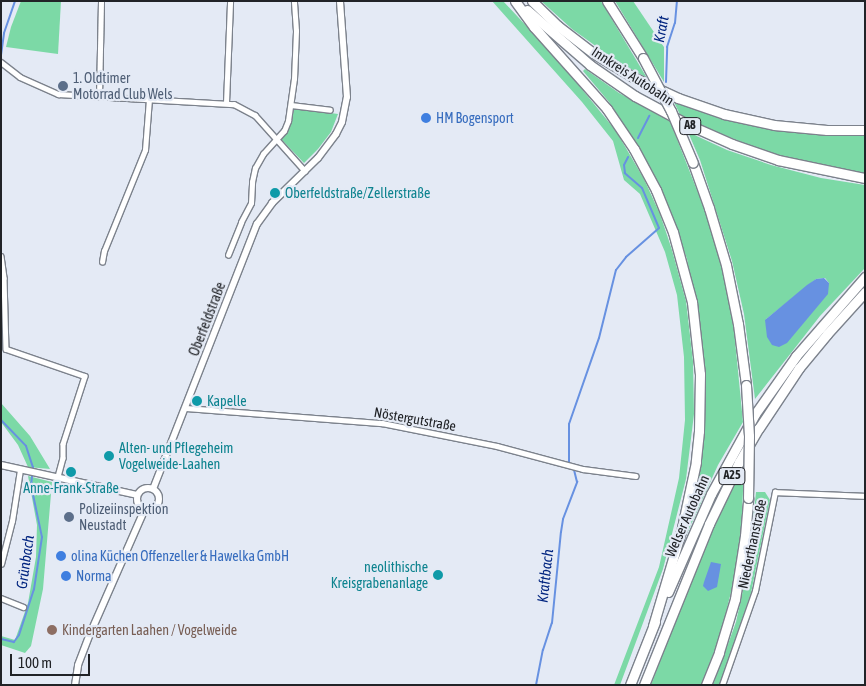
<!DOCTYPE html>
<html>
<head>
<meta charset="utf-8">
<style>
	body { margin:0 }
	#map { position:relative; width:866px; height:686px; overflow:hidden; background:#e4eaf5; font-family:"Asap Condensed",sans-serif }
	div>[style] { position:absolute }
	.green>* { inset:0; background:#7cd9a6 }
	.water>* { inset:0; background:#6791e1 }
	.stream>* { height:2px; margin:-1px; padding:0 1px; transform-origin:1px; border-radius:1px; background:#6791e1 }
	.roads { filter:drop-shadow(1px 0 #7c828c) drop-shadow(-1px 0 #7c828c) drop-shadow(0 1px #7c828c) drop-shadow(0 -1px #7c828c) }
	.street>* { height:4.5px; margin:-2.25px; padding:0 2.25px; transform-origin:2.25px; border-radius:2.25px; background:#fff }
	.secondary>* { height:6px; margin:-3px; padding:0 3px; transform-origin:3px; border-radius:3px; background:#fff }
	.secondary>.ring { margin:-3px; padding:0; box-sizing:content-box; background:none; border:6px solid #fff; border-radius:50% }
	.highway>* { height:9px; margin:-4.5px; padding:0 4.5px; transform-origin:4.5px; border-radius:4.5px; background:#fff }
	.bridges { filter:drop-shadow(1px 0 #7c828c) drop-shadow(-1px 0 #7c828c) drop-shadow(0 1px #7c828c) drop-shadow(0 -1px #7c828c) }
	.highway-bridge>* { height:9px; margin:-4.5px; padding:0 4.5px; transform-origin:4.5px; border-radius:4.5px; background:#fff }
	.dots>* { width:14px; height:14px; translate:-50% -50%; box-sizing:border-box; border:2px solid #e4eaf5; border-radius:50% }
	span { translate:-50% -50%; white-space:nowrap; text-align:center; line-height:1.15; -webkit-text-stroke:4.5px #e4eaf5; paint-order:stroke }
	.shield-label span { padding:1px 4px; background:#e4eaf5; border:1px solid; border-radius:4px; -webkit-text-stroke-width:0 }
	.shield-label { font-size:12px; color:#212327; font-weight:700 }
	.street-label { font-size:14px; color:#212327 }
	.service-label { font-size:14px; color:#4e5e75 }
	.left { translate:0 -50%; text-align:left }
	.shop-label { font-size:14px; color:#366cbe }
	.culture-label { font-size:14px; color:#0d838f }
	.right { translate:-100% -50%; text-align:right }
	.education-label { font-size:14px; color:#785e54 }
	.water-label { font-size:15px; color:#00247f; font-style:italic }
	.frame { position:absolute; inset:0; border:2px solid #212327; pointer-events:none }
	.scale { position:absolute; left:10px; top:654px; width:80px; height:22px; box-sizing:border-box; border:2px solid #212327; border-top:0; padding-left:6px; font-size:15px; line-height:18px; white-space:nowrap; color:#212327; -webkit-text-stroke:4px #e4eaf5; paint-order:stroke }
</style>
</head>
<body>
<div id="map">
	<div class="green">
		<div style="clip-path:polygon(21px 1px,61px 1px,58px 54px,6px 47px,11px 27px)"></div>
		<div style="clip-path:polygon(492px 1px,503px 1px,559px 61px,616px 131px,644px 179px,660px 214px,672px 250px,686px 301px,693px 361px,694px 414px,686px 479px,663px 569px,620px 685px,614px 685px,659px 567px,679px 478px,685px 420px,684px 357px,677px 295px,665px 252px,640px 194px,624px 180px,613px 141px,582px 102px)"></div>
		<div style="clip-path:polygon(541px 1px,601px 1px,647px 78px,615px 60px,572px 29px)"></div>
		<div style="clip-path:polygon(615px 1px,633px 1px,664px 47px,664px 82px)"></div>
		<div style="clip-path:polygon(585px 69px,619px 93px,670px 121px,709px 221px,723px 273px,734px 330px,743px 422px,718px 465px,686px 536px,684px 535px,695px 488px,703px 438px,705px 379px,700px 331px,687px 259px,668px 205px,637px 145px,609px 102px,583px 71px)"></div>
		<div style="clip-path:polygon(674px 102px,721px 119px,773px 130px,819px 135px,865px 135px,865px 174px,802px 162px,756px 148px,681px 117px)"></div>
		<div style="clip-path:polygon(294px 108px,338px 114px,331px 132px,318px 149px,304px 163px,281px 139px,292px 121px)"></div>
		<div style="clip-path:polygon(evenodd,688px 132px,727px 150px,771px 165px,821px 178px,865px 185px,865px 268px,820px 316px,755px 399px,744px 314px,732px 261px,700px 160px,688px 132px,825px 278px,829px 283px,765px 320px,816px 279px,825px 278px)"></div>
		<div style="clip-path:polygon(1px 403px,30px 436px,50px 469px,28px 467px,18px 445px,1px 422px)"></div>
		<div style="clip-path:polygon(744px 468px,741px 536px,733px 584px,720px 637px,701px 685px,651px 685px,693px 575px,724px 505px)"></div>
		<div style="clip-path:polygon(28px 476px,52px 482px,43px 589px,31px 646px,25px 653px,1px 645px,1px 636px,15px 640px,28px 603px,36px 557px,37px 525px)"></div>
		<div style="clip-path:polygon(756px 492px,765px 492px,770px 500px,751px 593px,720px 685px,713px 685px,736px 622px,748px 567px)"></div>
	</div>
	<div class="water">
		<div style="clip-path:polygon(824px 278px,829px 283px,828px 294px,787px 343px,779px 347px,772px 345px,767px 337px,765px 320px,807px 285px,816px 279px)"></div>
		<div style="clip-path:polygon(711px 562px,721px 564px,717px 587px,708px 591px,703px 586px,704px 582px)"></div>
	</div>
	<div class="stream">
		<div style="left:1px;top:55px;width:22px;rotate:-82deg"></div>
		<div style="left:4px;top:33px;width:34px;rotate:-71deg"></div>
		<div style="left:666px;top:82px;width:35px;rotate:-88deg"></div>
		<div style="left:667px;top:47px;width:25px;rotate:-72deg"></div>
		<div style="left:675px;top:23px;width:22px;rotate:-85deg"></div>
		<div style="left:1px;top:83px;width:39px;rotate:90deg"></div>
		<div style="left:638px;top:138px;width:25px;rotate:-63deg"></div>
		<div style="left:1px;top:420px;width:36px;rotate:46deg"></div>
		<div style="left:26px;top:446px;width:22px;rotate:72deg"></div>
		<div style="left:33px;top:467px;width:18px;rotate:96deg"></div>
		<div style="left:31px;top:485px;width:53px;rotate:78.1deg"></div>
		<div style="left:42px;top:537px;width:53px;rotate:98.7deg"></div>
		<div style="left:34px;top:589px;width:48px;rotate:108.1deg"></div>
		<div style="left:19px;top:635px;width:9px;rotate:126deg"></div>
		<div style="left:14px;top:642px;width:13px;rotate:-167deg"></div>
		<div style="left:569px;top:464px;width:40px;rotate:-90deg"></div>
		<div style="left:569px;top:424px;width:91px;rotate:-70.8deg"></div>
		<div style="left:599px;top:338px;width:70px;rotate:-76deg"></div>
		<div style="left:616px;top:270px;width:16px;rotate:-52deg"></div>
		<div style="left:626px;top:257px;width:44px;rotate:-41.3deg"></div>
		<div style="left:659px;top:228px;width:43px;rotate:-113deg"></div>
		<div style="left:642px;top:188px;width:23px;rotate:-139deg"></div>
		<div style="left:625px;top:173px;width:8px;rotate:-97deg"></div>
		<div style="left:624px;top:165px;width:9px;rotate:-63deg"></div>
		<div style="left:536px;top:685px;width:36px;rotate:-79deg"></div>
		<div style="left:543px;top:650px;width:28px;rotate:-72deg"></div>
		<div style="left:552px;top:623px;width:91px;rotate:-84.4deg"></div>
		<div style="left:561px;top:532px;width:13px;rotate:-81deg"></div>
		<div style="left:563px;top:519px;width:40px;rotate:-69deg"></div>
		<div style="left:577px;top:482px;width:12px;rotate:-104deg"></div>
	</div>
	<div class="roads">
		<div class="street">
			<div style="left:1px;top:62px;width:24px;rotate:38deg"></div>
			<div style="left:20px;top:77px;width:42px;rotate:24.1deg"></div>
			<div style="left:58px;top:94px;width:176px;rotate:3.3deg"></div>
			<div style="left:234px;top:104px;width:24px;rotate:28deg"></div>
			<div style="left:255px;top:115px;width:75px;rotate:48.2deg"></div>
			<div style="left:99px;top:97px;width:96px;rotate:-88.8deg"></div>
			<div style="left:226px;top:103px;width:101px;rotate:-87.7deg"></div>
			<div style="left:291px;top:105px;width:39px;rotate:7deg"></div>
			<div style="left:228px;top:255px;width:35px;rotate:-68deg"></div>
			<div style="left:241px;top:222px;width:21px;rotate:-62deg"></div>
			<div style="left:251px;top:203px;width:21px;rotate:-87deg"></div>
			<div style="left:252px;top:182px;width:14px;rotate:-78deg"></div>
			<div style="left:255px;top:168px;width:16px;rotate:-60deg"></div>
			<div style="left:263px;top:154px;width:31px;rotate:-48deg"></div>
			<div style="left:284px;top:131px;width:11px;rotate:-68deg"></div>
			<div style="left:288px;top:121px;width:42px;rotate:-81.9deg"></div>
			<div style="left:294px;top:79px;width:48px;rotate:-87.6deg"></div>
			<div style="left:296px;top:31px;width:30px;rotate:-94deg"></div>
			<div style="left:1px;top:256px;width:22px;rotate:82deg"></div>
			<div style="left:4px;top:278px;width:71px;rotate:88.4deg"></div>
			<div style="left:6px;top:349px;width:83px;rotate:18.9deg"></div>
			<div style="left:85px;top:376px;width:71px;rotate:107.9deg"></div>
			<div style="left:63px;top:444px;width:14px;rotate:90deg"></div>
			<div style="left:63px;top:458px;width:20px;rotate:105deg"></div>
			<div style="left:102px;top:262px;width:11px;rotate:-80deg"></div>
			<div style="left:104px;top:251px;width:109px;rotate:-67.9deg"></div>
			<div style="left:145px;top:150px;width:51px;rotate:-85.5deg"></div>
			<div style="left:186px;top:408px;width:197px;rotate:4.4deg"></div>
			<div style="left:382px;top:423px;width:117px;rotate:11.3deg"></div>
			<div style="left:497px;top:446px;width:89px;rotate:15deg"></div>
			<div style="left:583px;top:469px;width:53px;rotate:7.5deg"></div>
			<div style="left:1px;top:564px;width:44px;rotate:-75.7deg"></div>
			<div style="left:12px;top:521px;width:52px;rotate:-81.1deg"></div>
			<div style="left:1px;top:598px;width:24px;rotate:22deg"></div>
			<div style="left:722px;top:685px;width:100px;rotate:-70.7deg"></div>
			<div style="left:755px;top:591px;width:101px;rotate:-78.6deg"></div>
			<div style="left:775px;top:492px;width:90px;rotate:2.5deg"></div>
		</div>
		<div class="secondary">
			<div style="left:1px;top:465px;width:139px;rotate:12.4deg"></div>
			<div class="ring" style="left:137px;top:488px;width:16px;height:16px"></div>
			<div style="left:153px;top:489px;width:285px;rotate:-68.6deg"></div>
			<div style="left:257px;top:224px;width:26px;rotate:-54deg"></div>
			<div style="left:272px;top:203px;width:64px;rotate:-44.4deg"></div>
			<div style="left:318px;top:158px;width:30px;rotate:-53deg"></div>
			<div style="left:336px;top:134px;width:13px;rotate:-63deg"></div>
			<div style="left:342px;top:122px;width:25px;rotate:-79deg"></div>
			<div style="left:347px;top:97px;width:96px;rotate:-94.2deg"></div>
			<div style="left:75px;top:685px;width:20px;rotate:-81deg"></div>
			<div style="left:78px;top:665px;width:33px;rotate:-69deg"></div>
			<div style="left:90px;top:634px;width:137px;rotate:-66.3deg"></div>
		</div>
		<div class="highway">
			<div style="left:515px;top:1px;width:32px;rotate:54deg"></div>
			<div style="left:534px;top:27px;width:110px;rotate:48.3deg"></div>
			<div style="left:607px;top:109px;width:48px;rotate:56deg"></div>
			<div style="left:634px;top:149px;width:47px;rotate:61.8deg"></div>
			<div style="left:656px;top:190px;width:45px;rotate:68deg"></div>
			<div style="left:673px;top:232px;width:73px;rotate:74.8deg"></div>
			<div style="left:692px;top:302px;width:72px;rotate:83.7deg"></div>
			<div style="left:700px;top:374px;width:57px;rotate:91deg"></div>
			<div style="left:699px;top:431px;width:31px;rotate:96deg"></div>
			<div style="left:696px;top:462px;width:67px;rotate:102deg"></div>
			<div style="left:682px;top:528px;width:102px;rotate:106.5deg"></div>
			<div style="left:532px;top:1px;width:36px;rotate:44deg"></div>
			<div style="left:558px;top:26px;width:44px;rotate:37.6deg"></div>
			<div style="left:593px;top:53px;width:47px;rotate:31deg"></div>
			<div style="left:633px;top:77px;width:50px;rotate:25deg"></div>
			<div style="left:678px;top:98px;width:49px;rotate:19.2deg"></div>
			<div style="left:724px;top:114px;width:51px;rotate:12.4deg"></div>
			<div style="left:774px;top:125px;width:53px;rotate:5.4deg"></div>
			<div style="left:827px;top:130px;width:38px"></div>
			<div style="left:607px;top:1px;width:67px;rotate:57.7deg"></div>
			<div style="left:527px;top:10px;width:84px;rotate:41.1deg"></div>
			<div style="left:590px;top:65px;width:55px;rotate:34.6deg"></div>
			<div style="left:635px;top:96px;width:59px;rotate:28.3deg"></div>
			<div style="left:687px;top:124px;width:49px;rotate:24deg"></div>
			<div style="left:732px;top:144px;width:49px;rotate:19.2deg"></div>
			<div style="left:778px;top:160px;width:89px;rotate:11.7deg"></div>
			<div style="left:693px;top:163px;width:48px;rotate:70.4deg"></div>
			<div style="left:709px;top:208px;width:59px;rotate:73.4deg"></div>
			<div style="left:726px;top:265px;width:60px;rotate:78.5deg"></div>
			<div style="left:738px;top:324px;width:62px;rotate:82.5deg"></div>
			<div style="left:668px;top:592px;width:107px;rotate:-66.3deg"></div>
			<div style="left:711px;top:494px;width:91px;rotate:-61.2deg"></div>
			<div style="left:755px;top:414px;width:71px;rotate:-54.7deg"></div>
			<div style="left:796px;top:356px;width:105px;rotate:-48.9deg"></div>
			<div style="left:630px;top:685px;width:68px;rotate:-68.4deg"></div>
			<div style="left:644px;top:685px;width:174px;rotate:-68deg"></div>
			<div style="left:709px;top:524px;width:69px;rotate:-64.2deg"></div>
			<div style="left:739px;top:462px;width:39px;rotate:-60deg"></div>
			<div style="left:759px;top:428px;width:72px;rotate:-56.3deg"></div>
			<div style="left:799px;top:368px;width:44px;rotate:-50.5deg"></div>
			<div style="left:827px;top:334px;width:57px;rotate:-47.9deg"></div>
			<div style="left:706px;top:685px;width:35px;rotate:-68deg"></div>
			<div style="left:719px;top:652px;width:55px;rotate:-73.2deg"></div>
			<div style="left:735px;top:599px;width:64px;rotate:-81deg"></div>
			<div style="left:745px;top:536px;width:38px;rotate:-85deg"></div>
		</div>
	</div>
	<div class="bridges">
		<div class="highway-bridge">
			<div style="left:643px;top:58px;width:60px;rotate:62.2deg"></div>
			<div style="left:671px;top:111px;width:56px;rotate:67.1deg"></div>
			<div style="left:746px;top:385px;width:51px;rotate:86.6deg"></div>
			<div style="left:749px;top:436px;width:62px;rotate:90.9deg"></div>
		</div>
	</div>
	<div class="dots">
		<div style="left:63px;top:86px;background:#5c6f8a"></div>
		<div style="left:426px;top:118px;background:#3f7fe0"></div>
		<div style="left:275px;top:193px;background:#0f9aa8"></div>
		<div style="left:197px;top:401px;background:#0f9aa8"></div>
		<div style="left:109px;top:456px;background:#0f9aa8"></div>
		<div style="left:71px;top:472px;background:#0f9aa8"></div>
		<div style="left:69px;top:517px;background:#5c6f8a"></div>
		<div style="left:61px;top:556px;background:#3f7fe0"></div>
		<div style="left:438px;top:575px;background:#0f9aa8"></div>
		<div style="left:66px;top:576px;background:#3f7fe0"></div>
		<div style="left:52px;top:630px;background:#8d6e63"></div>
	</div>
	<div class="shield-label">
		<span style="left:690px;top:126px">A8</span>
		<span style="left:732px;top:476px">A25</span>
	</div>
	<div class="street-label">
		<span style="left:633px;top:76px;rotate:33deg">Innkreis Autobahn</span>
		<span style="left:207px;top:319px;rotate:-69deg">Oberfeldstraße</span>
		<span style="left:415px;top:419px;rotate:10deg">Nöstergutstraße</span>
		<span style="left:687px;top:516px;rotate:-66deg">Welser Autobahn</span>
		<span style="left:752px;top:544px;rotate:-78deg">Niederthanstraße</span>
	</div>
	<div class="service-label">
		<span class="left" style="left:73px;top:86px">1. Oldtimer<br>Motorrad Club Wels</span>
		<span class="left" style="left:79px;top:517px">Polizeiinspektion<br>Neustadt</span>
	</div>
	<div class="shop-label">
		<span class="left" style="left:436px;top:118px">HM Bogensport</span>
		<span class="left" style="left:71px;top:556px">olina Küchen Offenzeller &amp; Hawelka GmbH</span>
		<span class="left" style="left:76px;top:576px">Norma</span>
	</div>
	<div class="culture-label">
		<span class="left" style="left:285px;top:193px">Oberfeldstraße/Zellerstraße</span>
		<span class="left" style="left:207px;top:401px">Kapelle</span>
		<span class="left" style="left:119px;top:456px">Alten- und Pflegeheim<br>Vogelweide-Laahen</span>
		<span style="left:71px;top:488px">Anne-Frank-Straße</span>
		<span class="right" style="left:428px;top:575px">neolithische<br>Kreisgrabenanlage</span>
	</div>
	<div class="education-label">
		<span class="left" style="left:62px;top:630px">Kindergarten Laahen / Vogelweide</span>
	</div>
	<div class="water-label">
		<span style="left:661px;top:29px;rotate:-79deg">Kraft</span>
		<span style="left:25px;top:562px;rotate:-82deg">Grünbach</span>
		<span style="left:545px;top:576px;rotate:-84deg">Kraftbach</span>
	</div>
	<div class="frame"></div>
	<div class="scale">100 m</div>
</div>
</body>
</html>
